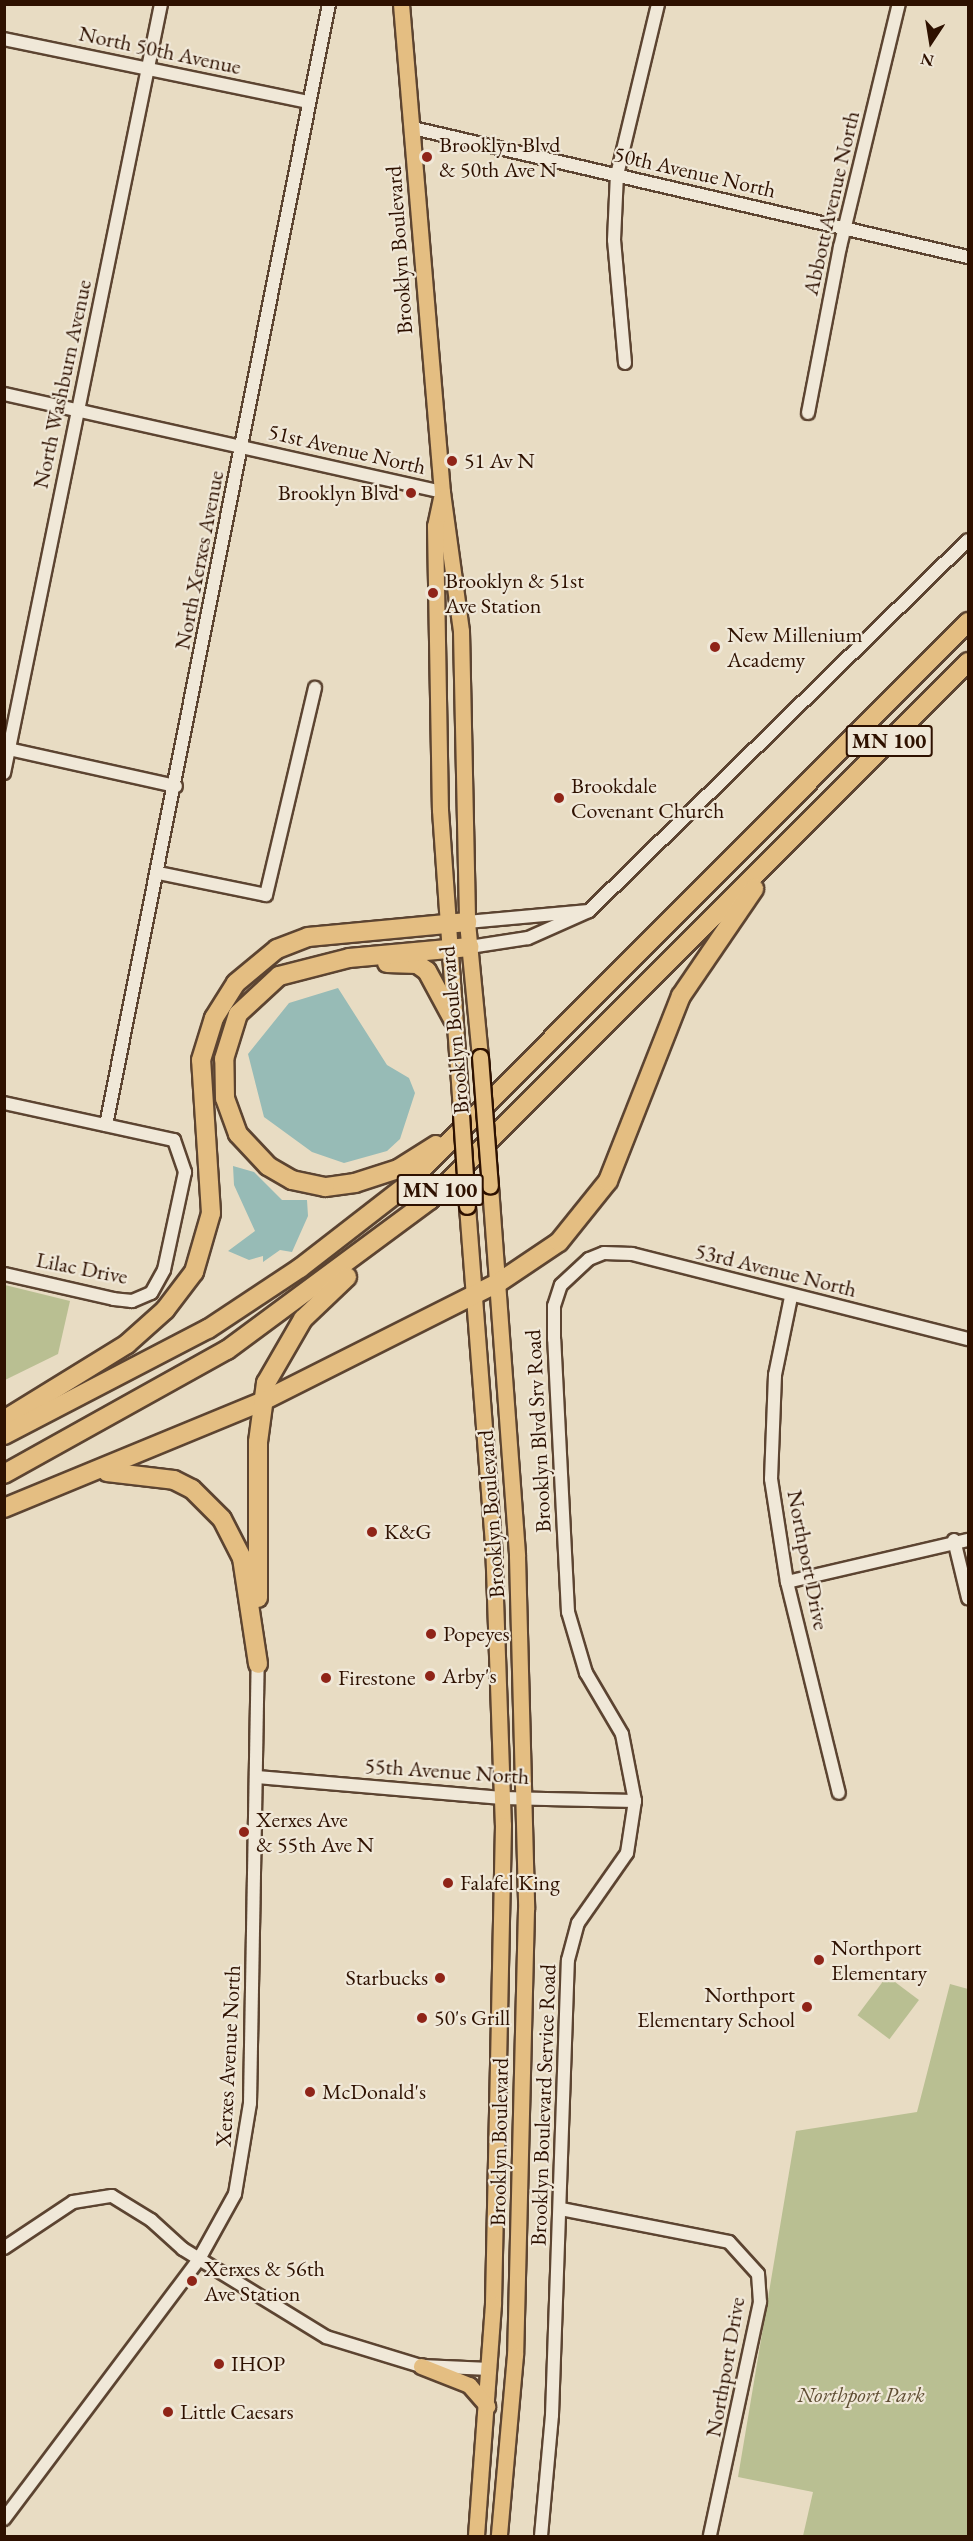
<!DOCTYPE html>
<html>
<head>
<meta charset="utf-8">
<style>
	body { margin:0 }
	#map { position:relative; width:973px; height:2541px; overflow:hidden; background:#e8dcc3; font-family:"EB Garamond",serif }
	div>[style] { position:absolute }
	.green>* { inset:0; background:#b9bf92; transform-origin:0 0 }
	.water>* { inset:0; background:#97bbb6 }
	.roads { filter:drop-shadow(2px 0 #5c4431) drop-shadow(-2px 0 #5c4431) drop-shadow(0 2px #5c4431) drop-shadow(0 -2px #5c4431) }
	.minor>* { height:12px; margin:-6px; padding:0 6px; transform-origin:6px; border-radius:6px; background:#f0e8d8 }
	.major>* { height:15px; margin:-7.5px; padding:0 7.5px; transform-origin:7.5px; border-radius:7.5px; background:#e4be82 }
	.highway>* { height:18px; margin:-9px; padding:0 9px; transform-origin:9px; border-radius:9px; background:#e4be82 }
	.bridges { filter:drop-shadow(2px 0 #2e1100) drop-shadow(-2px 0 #2e1100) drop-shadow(0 2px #2e1100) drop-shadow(0 -2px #2e1100) }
	.major-bridge>* { height:15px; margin:-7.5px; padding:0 7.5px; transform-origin:7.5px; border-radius:7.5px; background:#e4be82 }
	.dots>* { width:16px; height:16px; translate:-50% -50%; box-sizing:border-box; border:3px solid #f0e8d8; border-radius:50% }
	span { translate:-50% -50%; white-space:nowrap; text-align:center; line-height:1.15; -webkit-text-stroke:4.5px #f0e8d8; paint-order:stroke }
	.shield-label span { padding:2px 4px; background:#f0e8d8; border:2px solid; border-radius:4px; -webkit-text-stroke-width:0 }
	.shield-label { font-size:21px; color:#2e1100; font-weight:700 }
	.street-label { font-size:22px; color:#2e1100 }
	.poi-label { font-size:22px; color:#2e1100 }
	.left { translate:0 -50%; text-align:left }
	.right { translate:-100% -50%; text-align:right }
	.park-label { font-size:22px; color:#5f4e33; font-style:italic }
	.frame { position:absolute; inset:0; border:6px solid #2e1100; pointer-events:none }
	.north { position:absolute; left:901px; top:12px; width:60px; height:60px; -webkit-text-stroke:4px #f0e8d8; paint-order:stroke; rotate:192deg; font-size:16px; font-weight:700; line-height:24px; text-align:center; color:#2e1100 }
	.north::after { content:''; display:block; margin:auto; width:21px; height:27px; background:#2e1100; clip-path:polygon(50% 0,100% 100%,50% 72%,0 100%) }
</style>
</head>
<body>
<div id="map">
	<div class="green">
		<div style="clip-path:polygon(5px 1285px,70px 1301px,58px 1354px,5px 1380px)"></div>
		<div style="left:887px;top:1976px;width:40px;height:49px;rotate:37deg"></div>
		<div style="clip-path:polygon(950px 1984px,968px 1989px,968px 2536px,803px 2536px,813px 2492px,738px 2477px,796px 2131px,917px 2112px)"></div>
	</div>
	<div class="water">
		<div style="clip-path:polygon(338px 988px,387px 1065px,409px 1078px,415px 1093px,400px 1139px,387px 1151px,344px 1163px,312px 1152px,264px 1117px,248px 1054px,289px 1003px)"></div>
		<div style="clip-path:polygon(233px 1166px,254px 1172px,282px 1200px,307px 1200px,308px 1216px,292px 1252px,280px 1250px,263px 1262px,263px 1256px,249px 1260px,228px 1251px,255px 1231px,234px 1185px)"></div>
	</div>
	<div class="roads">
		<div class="minor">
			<div style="left:4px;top:39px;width:309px;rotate:11.7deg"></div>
			<div style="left:413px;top:128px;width:570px;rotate:13.09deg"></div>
			<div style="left:625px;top:363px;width:123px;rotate:-95.1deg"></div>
			<div style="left:614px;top:240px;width:65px;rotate:-87.4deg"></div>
			<div style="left:617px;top:175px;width:176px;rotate:-76.5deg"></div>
			<div style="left:4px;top:394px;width:449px;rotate:12.6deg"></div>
			<div style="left:808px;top:413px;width:169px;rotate:-79.1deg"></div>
			<div style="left:840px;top:247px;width:250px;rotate:-76.4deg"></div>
			<div style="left:4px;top:748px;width:176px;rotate:12.5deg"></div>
			<div style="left:4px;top:773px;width:785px;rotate:-78.46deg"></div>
			<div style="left:159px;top:873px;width:109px;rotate:11.6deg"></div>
			<div style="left:266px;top:895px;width:213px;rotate:-76.7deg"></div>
			<div style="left:589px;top:911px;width:530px;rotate:-44.39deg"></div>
			<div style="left:467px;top:922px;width:122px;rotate:-5.2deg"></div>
			<div style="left:589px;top:911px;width:67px;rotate:156.1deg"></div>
			<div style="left:528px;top:938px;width:59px;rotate:171.2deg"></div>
			<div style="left:4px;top:1103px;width:174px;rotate:12.3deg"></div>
			<div style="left:174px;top:1140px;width:34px;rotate:71deg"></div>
			<div style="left:185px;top:1172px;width:100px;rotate:102.1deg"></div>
			<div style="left:164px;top:1270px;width:26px;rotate:119deg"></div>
			<div style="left:151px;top:1293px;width:21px;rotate:157deg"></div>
			<div style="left:132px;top:1301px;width:18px;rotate:-174deg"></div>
			<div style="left:114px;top:1299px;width:113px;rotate:-167.2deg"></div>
			<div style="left:106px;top:1125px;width:1143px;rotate:-78.75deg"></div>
			<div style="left:791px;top:1297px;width:80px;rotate:101.6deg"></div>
			<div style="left:775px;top:1375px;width:104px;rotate:92.2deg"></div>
			<div style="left:771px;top:1479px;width:104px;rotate:81.2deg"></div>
			<div style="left:787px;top:1582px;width:217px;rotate:76.2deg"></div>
			<div style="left:954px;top:1540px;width:60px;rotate:76.4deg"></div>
			<div style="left:787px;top:1582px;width:186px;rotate:-13.1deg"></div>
			<div style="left:257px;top:1777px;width:246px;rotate:4.9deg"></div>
			<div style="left:502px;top:1798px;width:133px;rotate:1.3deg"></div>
			<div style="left:561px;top:2209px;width:171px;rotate:11.1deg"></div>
			<div style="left:729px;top:2242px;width:43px;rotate:47.8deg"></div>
			<div style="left:758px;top:2274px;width:28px;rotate:86deg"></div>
			<div style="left:760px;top:2302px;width:239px;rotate:102.1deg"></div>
			<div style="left:4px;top:2248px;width:83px;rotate:-33.7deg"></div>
			<div style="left:73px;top:2202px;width:39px;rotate:-9deg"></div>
			<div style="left:112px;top:2196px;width:46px;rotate:31.6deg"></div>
			<div style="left:151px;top:2220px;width:43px;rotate:42.2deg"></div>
			<div style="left:183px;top:2249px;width:168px;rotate:31.6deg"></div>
			<div style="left:326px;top:2337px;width:99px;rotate:17deg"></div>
			<div style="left:421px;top:2366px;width:69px;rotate:2.5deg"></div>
			<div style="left:4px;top:2519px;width:325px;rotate:-53.1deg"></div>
			<div style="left:199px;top:2259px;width:74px;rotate:-61deg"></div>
			<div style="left:235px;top:2194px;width:92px;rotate:-80.6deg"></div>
			<div style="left:250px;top:2103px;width:446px;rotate:-89deg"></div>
			<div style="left:541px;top:2536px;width:121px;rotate:-84.8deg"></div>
			<div style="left:552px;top:2415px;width:455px;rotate:-88deg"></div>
			<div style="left:568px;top:1960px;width:38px;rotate:-75deg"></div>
			<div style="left:578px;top:1923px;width:85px;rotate:-55deg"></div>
			<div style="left:627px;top:1853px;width:53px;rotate:-81.3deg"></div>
			<div style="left:635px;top:1801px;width:68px;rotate:-101deg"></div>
			<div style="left:622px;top:1734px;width:71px;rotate:-120.5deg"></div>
			<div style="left:586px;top:1673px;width:64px;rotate:-106.4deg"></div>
			<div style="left:568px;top:1612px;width:273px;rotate:-92.9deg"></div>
			<div style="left:554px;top:1339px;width:33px;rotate:-90deg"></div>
			<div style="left:554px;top:1306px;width:22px;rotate:-72deg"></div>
			<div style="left:561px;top:1285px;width:38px;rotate:-43deg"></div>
			<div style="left:589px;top:1259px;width:16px;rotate:-22deg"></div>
			<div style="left:604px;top:1253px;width:28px;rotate:2deg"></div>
			<div style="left:632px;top:1254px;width:347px;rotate:14.2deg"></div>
		</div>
		<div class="major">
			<div style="left:401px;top:4px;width:490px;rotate:85.2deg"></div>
			<div style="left:442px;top:492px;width:140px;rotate:82.2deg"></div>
			<div style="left:461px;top:631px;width:291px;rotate:88.8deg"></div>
			<div style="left:467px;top:922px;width:136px;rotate:84.5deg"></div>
			<div style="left:441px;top:498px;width:29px;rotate:102deg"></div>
			<div style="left:435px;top:526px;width:284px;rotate:89deg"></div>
			<div style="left:440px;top:810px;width:305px;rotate:86deg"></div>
			<div style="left:490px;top:1186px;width:371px;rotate:85.8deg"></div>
			<div style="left:517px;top:1556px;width:353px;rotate:88.5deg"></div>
			<div style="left:526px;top:1909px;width:446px;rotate:91.4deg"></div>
			<div style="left:515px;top:2355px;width:182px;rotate:95.1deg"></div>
			<div style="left:467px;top:1206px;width:336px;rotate:85.6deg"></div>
			<div style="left:493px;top:1541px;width:284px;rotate:88deg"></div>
			<div style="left:503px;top:1825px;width:479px;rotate:91.2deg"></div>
			<div style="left:493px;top:2304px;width:233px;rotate:94.2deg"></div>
			<div style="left:421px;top:2366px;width:52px;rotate:21.6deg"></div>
			<div style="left:469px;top:2385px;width:28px;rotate:49deg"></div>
		</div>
		<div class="highway">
			<div style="left:387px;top:963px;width:30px;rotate:2deg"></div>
			<div style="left:417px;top:964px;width:12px;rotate:35deg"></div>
			<div style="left:427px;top:971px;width:55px;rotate:61.6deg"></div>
			<div style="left:436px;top:1145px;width:45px;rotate:147.7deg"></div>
			<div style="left:398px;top:1169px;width:45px;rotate:162deg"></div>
			<div style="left:355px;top:1183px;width:30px;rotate:172deg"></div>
			<div style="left:325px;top:1187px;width:34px;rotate:-168deg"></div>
			<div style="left:292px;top:1180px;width:28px;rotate:-150deg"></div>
			<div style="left:268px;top:1166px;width:44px;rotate:-133.2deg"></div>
			<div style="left:238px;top:1134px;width:38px;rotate:-110deg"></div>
			<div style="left:225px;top:1098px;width:39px;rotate:-91deg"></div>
			<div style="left:224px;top:1059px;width:47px;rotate:-72.7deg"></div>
			<div style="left:238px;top:1014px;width:56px;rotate:-42.8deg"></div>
			<div style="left:279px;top:976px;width:72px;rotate:-14.4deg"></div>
			<div style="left:349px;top:958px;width:121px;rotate:-5.2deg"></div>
			<div style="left:4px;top:1420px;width:145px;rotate:-31.7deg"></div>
			<div style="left:127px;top:1344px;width:51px;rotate:-41.8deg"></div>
			<div style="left:165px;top:1310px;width:48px;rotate:-52.7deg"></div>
			<div style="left:194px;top:1272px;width:61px;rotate:-73.9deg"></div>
			<div style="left:211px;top:1213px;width:153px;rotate:-93.7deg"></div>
			<div style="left:201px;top:1060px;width:44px;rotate:-72.8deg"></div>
			<div style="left:214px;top:1018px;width:41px;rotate:-57.8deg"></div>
			<div style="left:236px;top:983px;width:53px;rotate:-39.7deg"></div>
			<div style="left:277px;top:949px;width:33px;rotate:-21deg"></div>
			<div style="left:308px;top:937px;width:160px;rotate:-5.4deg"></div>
			<div style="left:4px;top:1435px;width:230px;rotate:-27.5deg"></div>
			<div style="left:208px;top:1329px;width:110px;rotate:-33.5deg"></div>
			<div style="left:300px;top:1268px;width:130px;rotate:-37.8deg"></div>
			<div style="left:403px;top:1188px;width:800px;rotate:-45.05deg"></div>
			<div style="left:107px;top:1472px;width:67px;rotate:6.8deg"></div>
			<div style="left:174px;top:1480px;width:20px;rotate:27deg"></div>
			<div style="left:192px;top:1489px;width:42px;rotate:45deg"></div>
			<div style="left:222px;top:1519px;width:44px;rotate:62.9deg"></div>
			<div style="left:242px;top:1558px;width:107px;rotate:81.4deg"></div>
			<div style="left:4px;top:1474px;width:255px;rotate:-29.1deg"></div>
			<div style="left:227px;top:1350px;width:252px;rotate:-36.5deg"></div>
			<div style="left:430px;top:1200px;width:761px;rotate:-45deg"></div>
			<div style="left:4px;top:1508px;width:280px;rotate:-22.4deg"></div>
			<div style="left:263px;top:1401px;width:263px;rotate:-26.7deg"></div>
			<div style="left:498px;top:1283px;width:73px;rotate:-33.9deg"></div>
			<div style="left:559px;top:1242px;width:78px;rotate:-51.2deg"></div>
			<div style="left:608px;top:1181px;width:199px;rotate:-68.5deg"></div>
			<div style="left:681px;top:996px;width:130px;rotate:-55.7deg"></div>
			<div style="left:258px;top:1598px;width:156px;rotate:-90deg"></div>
			<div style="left:258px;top:1442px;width:60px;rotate:-82.3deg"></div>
			<div style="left:266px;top:1383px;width:74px;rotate:-60deg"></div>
			<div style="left:303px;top:1319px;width:61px;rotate:-43.7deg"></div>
		</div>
	</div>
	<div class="bridges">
		<div class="major-bridge">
			<div style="left:480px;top:1057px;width:129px;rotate:85.6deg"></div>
			<div style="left:461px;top:1114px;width:92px;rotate:86.3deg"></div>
		</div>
	</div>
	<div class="dots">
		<div style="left:427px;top:157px;background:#8f2418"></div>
		<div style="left:452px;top:461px;background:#8f2418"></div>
		<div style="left:411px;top:493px;background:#8f2418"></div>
		<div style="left:433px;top:593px;background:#8f2418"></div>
		<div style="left:715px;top:647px;background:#8f2418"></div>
		<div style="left:559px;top:798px;background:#8f2418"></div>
		<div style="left:372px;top:1532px;background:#8f2418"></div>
		<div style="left:431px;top:1634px;background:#8f2418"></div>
		<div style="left:430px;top:1676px;background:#8f2418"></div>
		<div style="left:326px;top:1678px;background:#8f2418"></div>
		<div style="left:244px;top:1832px;background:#8f2418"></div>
		<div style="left:448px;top:1883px;background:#8f2418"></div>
		<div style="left:819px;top:1960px;background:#8f2418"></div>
		<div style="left:440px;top:1978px;background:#8f2418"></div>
		<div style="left:807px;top:2007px;background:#8f2418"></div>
		<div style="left:422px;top:2018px;background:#8f2418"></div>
		<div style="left:310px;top:2092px;background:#8f2418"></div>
		<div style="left:192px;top:2281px;background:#8f2418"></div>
		<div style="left:219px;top:2364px;background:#8f2418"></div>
		<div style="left:168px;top:2412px;background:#8f2418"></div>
	</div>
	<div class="shield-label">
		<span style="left:889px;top:741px">MN 100</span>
		<span style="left:440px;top:1190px">MN 100</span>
	</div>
	<div class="street-label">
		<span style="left:160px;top:50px;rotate:12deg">North 50th Avenue</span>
		<span style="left:695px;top:172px;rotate:13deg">50th Avenue North</span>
		<span style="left:831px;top:203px;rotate:-77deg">Abbott Avenue North</span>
		<span style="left:399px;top:250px;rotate:-94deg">Brooklyn Boulevard</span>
		<span style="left:62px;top:384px;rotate:-78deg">North Washburn Avenue</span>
		<span style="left:347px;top:449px;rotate:13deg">51st Avenue North</span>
		<span style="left:199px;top:560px;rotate:-79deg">North Xerxes Avenue</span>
		<span style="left:454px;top:1030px;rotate:-95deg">Brooklyn Boulevard</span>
		<span style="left:82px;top:1268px;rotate:11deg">Lilac Drive</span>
		<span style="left:776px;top:1270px;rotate:14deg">53rd Avenue North</span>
		<span style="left:538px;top:1431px;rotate:-93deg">Brooklyn Blvd Srv Road</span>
		<span style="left:491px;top:1514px;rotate:-94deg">Brooklyn Boulevard</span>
		<span style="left:808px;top:1560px;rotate:79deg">Northport Drive</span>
		<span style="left:447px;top:1771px;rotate:4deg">55th Avenue North</span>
		<span style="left:228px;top:2056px;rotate:-87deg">Xerxes Avenue North</span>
		<span style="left:543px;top:2105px;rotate:-88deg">Brooklyn Boulevard Service Road</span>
		<span style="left:499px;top:2142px;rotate:-89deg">Brooklyn Boulevard</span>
		<span style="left:725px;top:2367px;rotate:-80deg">Northport Drive</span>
	</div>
	<div class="poi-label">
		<span class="left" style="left:439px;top:157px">Brooklyn Blvd<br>&amp; 50th Ave N</span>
		<span class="left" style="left:464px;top:461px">51 Av N</span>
		<span class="right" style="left:399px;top:493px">Brooklyn Blvd</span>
		<span class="left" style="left:445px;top:593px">Brooklyn &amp; 51st<br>Ave Station</span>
		<span class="left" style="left:727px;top:647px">New Millenium<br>Academy</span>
		<span class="left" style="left:571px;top:798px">Brookdale<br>Covenant Church</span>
		<span class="left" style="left:384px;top:1532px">K&amp;G</span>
		<span class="left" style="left:443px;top:1634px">Popeyes</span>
		<span class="left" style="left:442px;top:1676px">Arby's</span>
		<span class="left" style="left:338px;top:1678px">Firestone</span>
		<span class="left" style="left:256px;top:1832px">Xerxes Ave<br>&amp; 55th Ave N</span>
		<span class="left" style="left:460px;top:1883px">Falafel King</span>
		<span class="left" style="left:831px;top:1960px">Northport<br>Elementary</span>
		<span class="right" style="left:428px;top:1978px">Starbucks</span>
		<span class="right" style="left:795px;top:2007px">Northport<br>Elementary School</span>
		<span class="left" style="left:434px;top:2018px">50's Grill</span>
		<span class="left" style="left:322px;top:2092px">McDonald's</span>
		<span class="left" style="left:204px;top:2281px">Xerxes &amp; 56th<br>Ave Station</span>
		<span class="left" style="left:231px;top:2364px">IHOP</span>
		<span class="left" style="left:180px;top:2412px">Little Caesars</span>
	</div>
	<div class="park-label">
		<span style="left:861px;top:2395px">Northport Park</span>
	</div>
	<div class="frame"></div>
	<div class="north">N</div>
</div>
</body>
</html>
